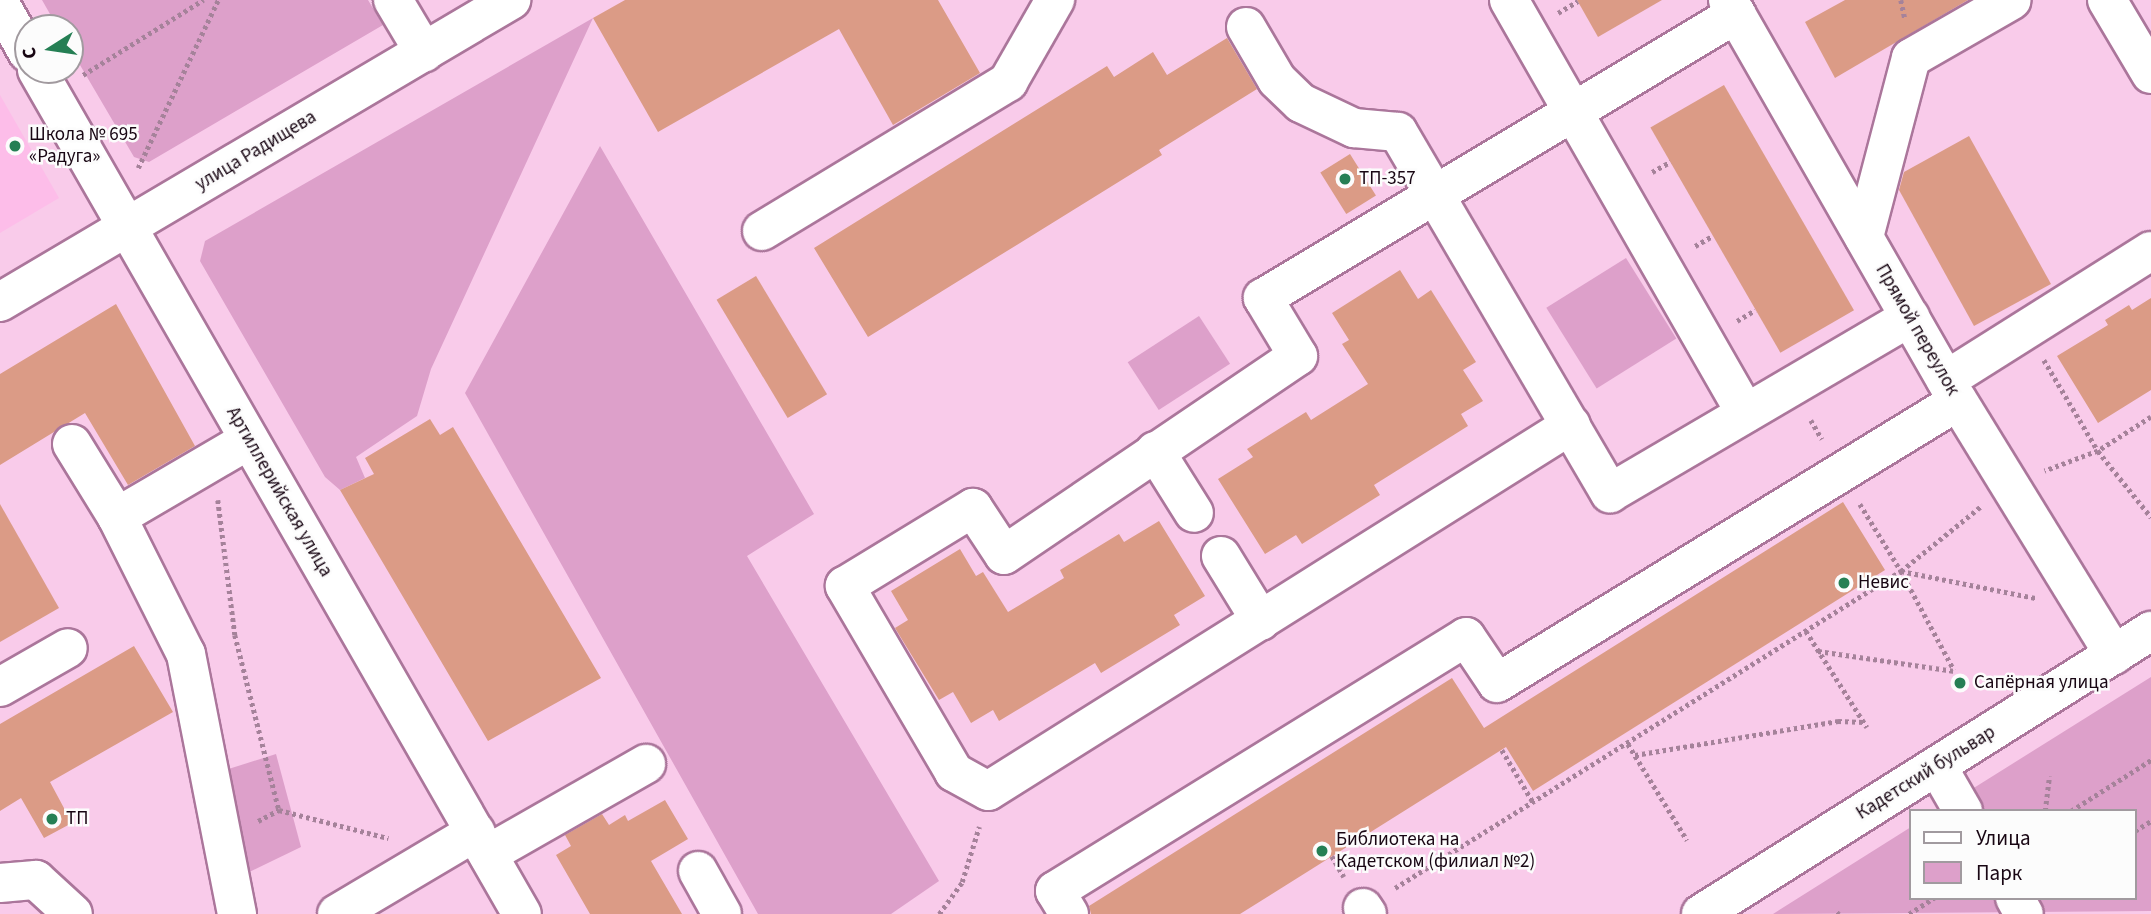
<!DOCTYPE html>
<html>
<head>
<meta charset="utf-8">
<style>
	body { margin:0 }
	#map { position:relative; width:2151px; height:914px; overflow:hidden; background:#f9cbea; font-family:"Source Sans 3",sans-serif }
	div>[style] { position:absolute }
	.built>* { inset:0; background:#fdbde9 }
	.green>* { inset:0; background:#dda0ca; transform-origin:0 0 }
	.building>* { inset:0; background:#db9b86; transform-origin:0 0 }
	.path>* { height:4.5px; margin-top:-2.25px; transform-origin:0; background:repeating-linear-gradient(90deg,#a5829a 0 3.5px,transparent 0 7px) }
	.roads { filter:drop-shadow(2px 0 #ab769b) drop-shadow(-2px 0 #ab769b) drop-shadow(0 2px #ab769b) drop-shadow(0 -2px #ab769b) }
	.minor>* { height:38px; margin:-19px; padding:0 19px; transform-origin:19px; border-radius:19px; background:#fff }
	.dots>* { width:19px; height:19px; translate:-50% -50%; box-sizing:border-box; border:4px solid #fcfcfc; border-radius:50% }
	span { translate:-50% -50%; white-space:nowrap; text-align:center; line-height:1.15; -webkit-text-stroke:5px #fcfcfc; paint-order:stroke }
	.poi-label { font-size:19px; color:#180613 }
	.left { translate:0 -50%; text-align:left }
	.street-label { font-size:19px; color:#180613 }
	.legend { position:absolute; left:1909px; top:809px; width:228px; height:91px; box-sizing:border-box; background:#fcfcfc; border:2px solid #a19a9f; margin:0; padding:9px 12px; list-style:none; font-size:21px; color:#180613 }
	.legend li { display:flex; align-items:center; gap:14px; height:35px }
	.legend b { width:35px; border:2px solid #a19a9f }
	.north { position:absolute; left:14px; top:14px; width:70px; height:70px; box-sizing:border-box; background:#fcfcfc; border:2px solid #a19a9f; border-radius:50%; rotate:258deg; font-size:19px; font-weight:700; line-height:28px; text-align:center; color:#180613 }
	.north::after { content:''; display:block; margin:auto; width:24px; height:32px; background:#257f54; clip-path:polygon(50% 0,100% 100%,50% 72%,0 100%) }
</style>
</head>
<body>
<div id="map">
	<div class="built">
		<div style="clip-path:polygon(0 95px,59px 198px,0 233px)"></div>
	</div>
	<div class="green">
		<div style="clip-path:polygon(42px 0,368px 0,383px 25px,149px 162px,134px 157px,70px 48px,70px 28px,58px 28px)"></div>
		<div style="clip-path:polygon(593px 18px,431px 369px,417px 416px,356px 457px,365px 478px,340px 490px,325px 477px,200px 261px,205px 241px)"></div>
		<div style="clip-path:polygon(600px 146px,814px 514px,747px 556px,939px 881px,891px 914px,758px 914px,465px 393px)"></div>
		<div style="left:1626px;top:258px;width:95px;height:94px;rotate:58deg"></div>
		<div style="left:1199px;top:316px;width:57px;height:85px;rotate:57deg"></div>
		<div style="clip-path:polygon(2151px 677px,2151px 911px,1773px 914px,1911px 827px,1911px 898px,2135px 898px,2135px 811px,1937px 811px)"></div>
		<div style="clip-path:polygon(276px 754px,301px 847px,243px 875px,219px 772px)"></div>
	</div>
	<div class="building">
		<div style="clip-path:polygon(625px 0,938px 0,980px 73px,893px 125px,839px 29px,658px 132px,593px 18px)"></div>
		<div style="clip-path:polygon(1577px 0,1662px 0,1598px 37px)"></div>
		<div style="clip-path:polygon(1845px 0,1968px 0,1835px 78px,1805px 22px)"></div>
		<div style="clip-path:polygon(1227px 38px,1257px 89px,1159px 150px,1162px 155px,868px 337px,814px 248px,1107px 66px,1114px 77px,1153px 52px,1167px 75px)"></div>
		<div style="left:1724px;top:85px;width:260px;height:85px;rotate:60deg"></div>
		<div style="clip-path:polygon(1969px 136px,2051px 284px,1974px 326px,1899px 190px,1904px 172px)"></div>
		<div style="left:1350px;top:154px;width:49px;height:35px;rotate:58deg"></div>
		<div style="clip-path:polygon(1400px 270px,1418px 299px,1431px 290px,1476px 362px,1463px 370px,1483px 401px,1461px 414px,1468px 426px,1374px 485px,1380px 495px,1302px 544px,1296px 535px,1265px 554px,1218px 479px,1253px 457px,1247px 449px,1306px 412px,1311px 420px,1368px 384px,1342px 344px,1349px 340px,1332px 313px)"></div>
		<div style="left:756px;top:276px;width:138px;height:46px;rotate:59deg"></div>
		<div style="clip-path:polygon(2151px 298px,2151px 390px,2098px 423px,2057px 356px,2108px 325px,2105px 320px,2129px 305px,2132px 310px)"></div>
		<div style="clip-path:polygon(116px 304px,195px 446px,128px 485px,85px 413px,0 465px,0 374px)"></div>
		<div style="clip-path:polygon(430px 419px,440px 435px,453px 427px,601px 678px,488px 741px,340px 490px,374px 474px,365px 458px)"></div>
		<div style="clip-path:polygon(1843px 502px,1885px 570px,1533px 791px,1506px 747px,1240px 914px,1091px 914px,1089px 906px,1452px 678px,1484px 728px)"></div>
		<div style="clip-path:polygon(0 504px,59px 608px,0 642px)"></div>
		<div style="clip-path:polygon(1159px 521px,1205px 596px,1174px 615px,1180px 625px,1101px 673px,1095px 663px,999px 721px,993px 710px,971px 723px,953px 692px,939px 700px,895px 628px,908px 620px,891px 591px,960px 549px,976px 576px,983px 572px,1008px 612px,1064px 578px,1060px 570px,1119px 534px,1124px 542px)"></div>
		<div style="clip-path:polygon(134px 646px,173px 712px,50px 782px,72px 823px,44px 838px,21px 798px,0 811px,0 724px)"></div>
		<div style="clip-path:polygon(665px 800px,688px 839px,651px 861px,682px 914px,590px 914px,556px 855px,571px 846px,565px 835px,602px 814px,609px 825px,625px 815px,628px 821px)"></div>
	</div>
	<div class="path">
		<div style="left:1901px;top:0;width:19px;rotate:78deg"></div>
		<div style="left:1558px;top:13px;width:23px;rotate:-31deg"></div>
		<div style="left:83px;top:75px;width:142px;rotate:-32deg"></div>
		<div style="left:138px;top:168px;width:186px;rotate:-64.5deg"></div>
		<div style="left:1652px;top:172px;width:21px;rotate:-29deg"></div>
		<div style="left:1695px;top:246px;width:20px;rotate:-30deg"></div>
		<div style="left:1737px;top:321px;width:21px;rotate:-31deg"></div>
		<div style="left:2044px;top:360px;width:106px;rotate:59.3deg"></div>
		<div style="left:2098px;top:451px;width:57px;rotate:159.3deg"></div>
		<div style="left:2151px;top:417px;width:63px;rotate:147.3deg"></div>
		<div style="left:2098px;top:451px;width:85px;rotate:51.2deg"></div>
		<div style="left:1811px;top:420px;width:22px;rotate:60deg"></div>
		<div style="left:218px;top:500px;width:136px;rotate:82.8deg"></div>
		<div style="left:235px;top:635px;width:180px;rotate:75.9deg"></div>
		<div style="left:279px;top:810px;width:113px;rotate:14.4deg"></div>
		<div style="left:1860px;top:504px;width:79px;rotate:58.5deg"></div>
		<div style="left:1901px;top:571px;width:102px;rotate:-39deg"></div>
		<div style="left:1901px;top:571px;width:112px;rotate:61.8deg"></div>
		<div style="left:1806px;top:631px;width:114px;rotate:57.6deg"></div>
		<div style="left:1818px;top:651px;width:138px;rotate:8.3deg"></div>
		<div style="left:1628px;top:744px;width:113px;rotate:58.4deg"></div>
		<div style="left:1502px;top:750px;width:61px;rotate:59.2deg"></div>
		<div style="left:1635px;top:755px;width:206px;rotate:-9.5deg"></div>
		<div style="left:1838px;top:721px;width:26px;rotate:2deg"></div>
		<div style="left:2045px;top:811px;width:35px;rotate:-83deg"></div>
		<div style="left:2071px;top:811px;width:95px;rotate:-32.5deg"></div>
		<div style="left:258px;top:821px;width:24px;rotate:-28deg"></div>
		<div style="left:2135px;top:831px;width:19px;rotate:-32deg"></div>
		<div style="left:1332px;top:856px;width:24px;rotate:60deg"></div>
		<div style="left:1395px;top:888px;width:597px;rotate:-32.07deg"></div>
		<div style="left:1901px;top:571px;width:137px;rotate:11.4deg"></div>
		<div style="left:1837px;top:912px;width:3px;rotate:45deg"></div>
		<div style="left:939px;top:914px;width:39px;rotate:-54deg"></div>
		<div style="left:962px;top:882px;width:58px;rotate:-72.8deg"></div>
		<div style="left:1909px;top:914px;width:30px;rotate:-33deg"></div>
	</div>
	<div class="roads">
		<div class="minor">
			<div style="left:393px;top:0;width:61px;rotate:59.2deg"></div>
			<div style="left:1509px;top:0;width:476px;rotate:60.2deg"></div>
			<div style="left:1728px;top:0;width:462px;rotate:60.2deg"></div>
			<div style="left:1958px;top:401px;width:298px;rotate:58.4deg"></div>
			<div style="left:2107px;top:0;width:86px;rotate:59.3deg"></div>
			<div style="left:0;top:4px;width:56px;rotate:60.3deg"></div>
			<div style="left:1246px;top:27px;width:61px;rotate:59.7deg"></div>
			<div style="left:1277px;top:80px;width:33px;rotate:44deg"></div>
			<div style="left:1301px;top:103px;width:59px;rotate:25.3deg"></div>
			<div style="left:1354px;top:128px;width:44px;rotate:5.2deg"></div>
			<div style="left:1398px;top:132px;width:419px;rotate:59.6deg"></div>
			<div style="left:1610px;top:493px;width:348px;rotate:-30.4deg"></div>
			<div style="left:37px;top:70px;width:973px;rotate:60.12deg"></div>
			<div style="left:762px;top:231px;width:288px;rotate:-31.2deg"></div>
			<div style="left:1008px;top:82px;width:95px;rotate:-60.2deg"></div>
			<div style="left:1864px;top:237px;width:185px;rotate:-75.3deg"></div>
			<div style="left:1911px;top:58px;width:116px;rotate:-29.9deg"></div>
			<div style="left:0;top:302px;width:594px;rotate:-30.58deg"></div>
			<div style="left:1946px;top:380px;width:242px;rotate:-32.2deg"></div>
			<div style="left:1571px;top:425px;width:688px;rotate:147.88deg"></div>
			<div style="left:988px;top:791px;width:39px;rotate:-151deg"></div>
			<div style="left:954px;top:772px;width:216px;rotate:-120.4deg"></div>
			<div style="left:845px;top:586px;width:150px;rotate:-31.4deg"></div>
			<div style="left:973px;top:508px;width:56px;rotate:56.6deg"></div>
			<div style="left:1004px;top:555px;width:355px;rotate:-34.1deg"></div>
			<div style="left:1298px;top:356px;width:68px;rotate:-121.1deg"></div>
			<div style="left:1263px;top:298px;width:552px;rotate:-30.98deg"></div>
			<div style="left:72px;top:444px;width:86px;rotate:58.3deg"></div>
			<div style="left:117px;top:517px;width:153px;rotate:63.3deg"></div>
			<div style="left:186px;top:654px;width:265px;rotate:78.9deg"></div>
			<div style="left:1155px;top:451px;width:73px;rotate:57.8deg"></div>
			<div style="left:117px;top:517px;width:153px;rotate:-30.3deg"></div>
			<div style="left:1221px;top:556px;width:76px;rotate:58.4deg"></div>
			<div style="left:0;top:687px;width:78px;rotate:-29.8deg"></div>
			<div style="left:1937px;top:766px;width:52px;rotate:60deg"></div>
			<div style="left:488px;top:854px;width:182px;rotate:-29.7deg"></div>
			<div style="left:698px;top:871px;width:49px;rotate:60.8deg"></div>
			<div style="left:0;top:883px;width:36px;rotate:-5deg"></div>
			<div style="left:36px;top:880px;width:50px;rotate:42.6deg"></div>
			<div style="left:2015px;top:898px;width:18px;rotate:61deg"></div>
			<div style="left:1363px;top:908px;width:7px;rotate:56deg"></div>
			<div style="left:337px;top:914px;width:161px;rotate:-30.7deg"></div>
			<div style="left:1069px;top:914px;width:27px;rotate:-121deg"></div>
			<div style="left:1055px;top:891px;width:483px;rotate:-31.7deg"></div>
			<div style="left:1466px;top:637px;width:55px;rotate:56deg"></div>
			<div style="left:1497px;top:683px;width:540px;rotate:-31.45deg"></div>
			<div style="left:1701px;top:914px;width:532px;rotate:-32.17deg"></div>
		</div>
	</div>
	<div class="dots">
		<div style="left:15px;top:146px;background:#257f54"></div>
		<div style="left:1345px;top:179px;background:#257f54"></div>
		<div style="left:1844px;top:583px;background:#257f54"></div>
		<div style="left:1960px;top:683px;background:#257f54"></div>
		<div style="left:52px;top:819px;background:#257f54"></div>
		<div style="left:1322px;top:851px;background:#257f54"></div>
	</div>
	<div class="poi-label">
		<span class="left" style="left:29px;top:146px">Школа № 695<br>«Радуга»</span>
		<span class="left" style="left:1359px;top:179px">ТП-357</span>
		<span class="left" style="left:1858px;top:583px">Невис</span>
		<span class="left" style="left:1974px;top:683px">Сапёрная улица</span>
		<span class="left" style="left:66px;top:819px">ТП</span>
		<span class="left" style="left:1336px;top:851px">Библиотека на<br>Кадетском (филиал №2)</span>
	</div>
	<div class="street-label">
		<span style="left:256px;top:151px;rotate:-31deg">улица Радищева</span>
		<span style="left:1917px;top:330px;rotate:60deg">Прямой переулок</span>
		<span style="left:279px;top:492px;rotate:60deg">Артиллерийская улица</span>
		<span style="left:1926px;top:773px;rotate:-32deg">Кадетский бульвар</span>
	</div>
	<ul class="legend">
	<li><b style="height:9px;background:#fff"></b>Улица</li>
	<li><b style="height:19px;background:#dda0ca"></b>Парк</li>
	</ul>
	<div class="north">С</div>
</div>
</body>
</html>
